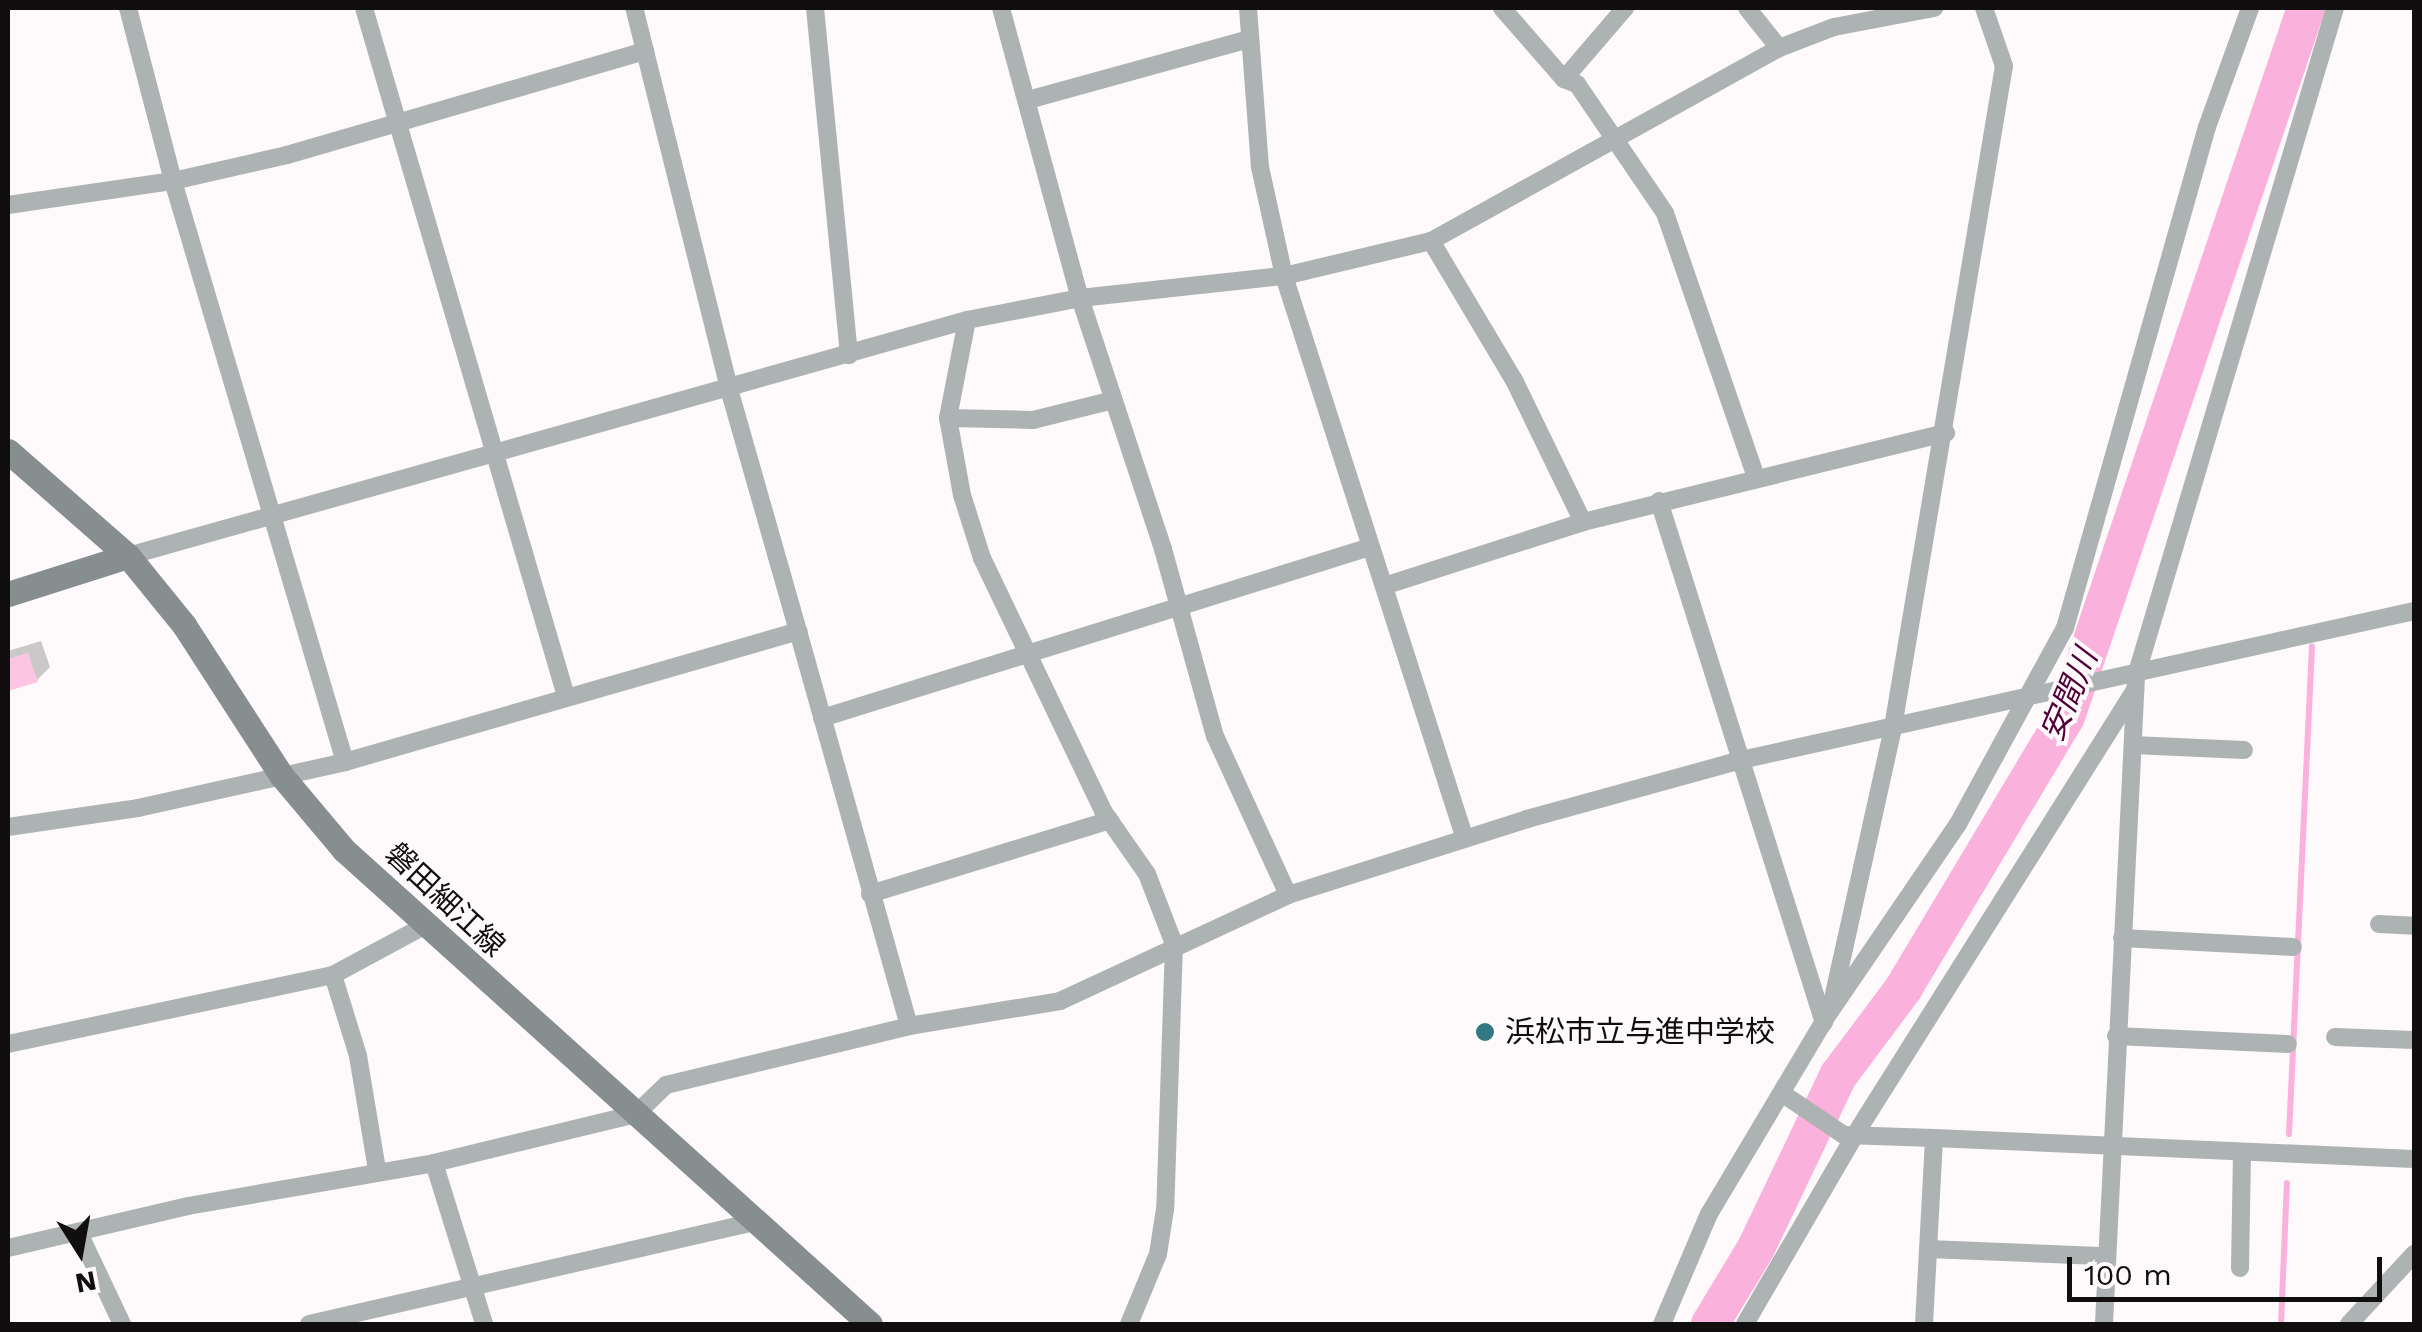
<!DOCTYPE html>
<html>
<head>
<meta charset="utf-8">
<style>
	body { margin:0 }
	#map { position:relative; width:2422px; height:1332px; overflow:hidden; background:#fefafc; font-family:"Work Sans","Noto Sans JP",sans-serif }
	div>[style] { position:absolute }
	.shadow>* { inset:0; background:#0003 }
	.stream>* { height:6px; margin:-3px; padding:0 3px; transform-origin:3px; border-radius:3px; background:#fab1db }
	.river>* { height:38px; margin:-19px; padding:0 19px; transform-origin:19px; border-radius:19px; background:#fab1db }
	.building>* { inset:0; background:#fdc5e4 }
	.street>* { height:18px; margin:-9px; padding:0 9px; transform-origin:9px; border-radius:9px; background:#adb2b3 }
	.secondary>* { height:25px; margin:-12.5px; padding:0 12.5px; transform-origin:12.5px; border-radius:12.5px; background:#878e90 }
	.dots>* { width:28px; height:28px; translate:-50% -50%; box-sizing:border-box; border:5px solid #fefafc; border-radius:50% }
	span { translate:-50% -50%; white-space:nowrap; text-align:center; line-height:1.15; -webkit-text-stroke:8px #fefafc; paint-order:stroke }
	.street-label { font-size:30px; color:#110e0f }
	.poi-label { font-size:30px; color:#110e0f }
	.left { translate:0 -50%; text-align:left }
	.water-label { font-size:32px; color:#51003a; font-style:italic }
	.frame { position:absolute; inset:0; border:10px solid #110e0f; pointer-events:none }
	.north { position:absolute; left:30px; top:1202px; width:100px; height:100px; -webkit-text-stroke:8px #fefafc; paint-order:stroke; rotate:169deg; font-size:28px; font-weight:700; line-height:40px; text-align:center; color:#110e0f }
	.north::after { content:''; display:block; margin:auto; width:35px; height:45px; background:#110e0f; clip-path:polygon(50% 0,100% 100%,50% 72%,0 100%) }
	.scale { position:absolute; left:2067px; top:1257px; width:315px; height:45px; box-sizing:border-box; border:5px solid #110e0f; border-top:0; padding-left:12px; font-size:30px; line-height:35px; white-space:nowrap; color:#110e0f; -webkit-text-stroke:8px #fefafc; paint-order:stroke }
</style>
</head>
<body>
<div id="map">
	<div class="shadow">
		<div style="clip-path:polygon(41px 641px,50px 667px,37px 680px,8px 688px,8px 651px)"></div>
	</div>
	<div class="stream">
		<div style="left:2289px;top:1134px;width:488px;rotate:-87.3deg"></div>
		<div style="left:2281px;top:1324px;width:141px;rotate:-87.6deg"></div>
	</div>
	<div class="river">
		<div style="left:1710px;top:1324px;width:89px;rotate:-58.8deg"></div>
		<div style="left:1756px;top:1248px;width:191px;rotate:-64.5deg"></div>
		<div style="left:1838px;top:1076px;width:109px;rotate:-53.2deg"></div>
		<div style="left:1903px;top:989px;width:317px;rotate:-59.1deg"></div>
		<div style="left:2066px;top:717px;width:749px;rotate:-71.3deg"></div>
	</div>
	<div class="building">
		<div style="clip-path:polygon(28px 653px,38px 682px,8px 691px,8px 659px)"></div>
	</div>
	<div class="street">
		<div style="left:128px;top:8px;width:179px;rotate:75.4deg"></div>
		<div style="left:173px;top:181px;width:606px;rotate:73.51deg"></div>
		<div style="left:364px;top:8px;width:717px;rotate:73.64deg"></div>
		<div style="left:815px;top:8px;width:349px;rotate:84.4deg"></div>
		<div style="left:1001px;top:8px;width:301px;rotate:74.8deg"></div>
		<div style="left:1080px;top:298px;width:264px;rotate:71.7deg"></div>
		<div style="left:1163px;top:549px;width:194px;rotate:74.5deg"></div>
		<div style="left:1215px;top:736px;width:175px;rotate:65.3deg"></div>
		<div style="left:1248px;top:8px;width:159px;rotate:85.7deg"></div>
		<div style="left:1260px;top:167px;width:112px;rotate:77.6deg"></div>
		<div style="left:1284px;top:276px;width:591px;rotate:72.18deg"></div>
		<div style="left:1502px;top:8px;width:94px;rotate:48.9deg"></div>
		<div style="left:1564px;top:79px;width:14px;rotate:21deg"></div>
		<div style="left:1577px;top:84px;width:156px;rotate:55.7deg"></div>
		<div style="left:1665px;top:213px;width:279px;rotate:71deg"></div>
		<div style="left:1747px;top:8px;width:51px;rotate:51.3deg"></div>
		<div style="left:1564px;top:79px;width:94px;rotate:-49.3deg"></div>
		<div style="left:1028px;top:100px;width:229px;rotate:-15.4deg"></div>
		<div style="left:8px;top:205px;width:167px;rotate:-8.3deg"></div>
		<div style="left:173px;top:181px;width:117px;rotate:-12.8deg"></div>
		<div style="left:287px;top:155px;width:373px;rotate:-16.2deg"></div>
		<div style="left:1431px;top:241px;width:162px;rotate:59.2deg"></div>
		<div style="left:1514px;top:380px;width:158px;rotate:64.1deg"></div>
		<div style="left:967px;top:320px;width:100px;rotate:101deg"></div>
		<div style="left:948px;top:418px;width:78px;rotate:79.7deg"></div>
		<div style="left:962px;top:495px;width:66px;rotate:72.4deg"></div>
		<div style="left:982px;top:558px;width:280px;rotate:64.4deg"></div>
		<div style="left:1103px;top:811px;width:77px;rotate:55.1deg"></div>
		<div style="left:1147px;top:874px;width:75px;rotate:68.9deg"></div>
		<div style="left:1174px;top:944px;width:265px;rotate:91.9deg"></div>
		<div style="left:1165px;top:1209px;width:46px;rotate:98.8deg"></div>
		<div style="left:1158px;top:1254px;width:76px;rotate:112.5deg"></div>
		<div style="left:948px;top:418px;width:85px;rotate:1.3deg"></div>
		<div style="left:1033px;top:420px;width:83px;rotate:-13.9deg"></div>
		<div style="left:1659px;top:501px;width:547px;rotate:72.46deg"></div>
		<div style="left:128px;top:556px;width:872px;rotate:-15.71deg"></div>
		<div style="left:967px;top:320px;width:115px;rotate:-11deg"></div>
		<div style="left:1080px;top:298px;width:205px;rotate:-6.2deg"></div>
		<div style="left:1284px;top:276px;width:151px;rotate:-13.4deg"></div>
		<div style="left:1431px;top:241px;width:398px;rotate:-29deg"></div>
		<div style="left:1779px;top:48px;width:59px;rotate:-20.9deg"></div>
		<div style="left:1834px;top:27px;width:102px;rotate:-10.8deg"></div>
		<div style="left:1384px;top:586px;width:209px;rotate:-17.8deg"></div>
		<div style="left:1583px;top:522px;width:374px;rotate:-13.8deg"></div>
		<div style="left:798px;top:631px;width:410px;rotate:74.3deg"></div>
		<div style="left:822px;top:718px;width:574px;rotate:-17.33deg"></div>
		<div style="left:2133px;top:745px;width:111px;rotate:2.6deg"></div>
		<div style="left:8px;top:827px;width:131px;rotate:-8.3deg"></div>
		<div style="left:138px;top:808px;width:212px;rotate:-12.5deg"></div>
		<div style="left:345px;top:762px;width:472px;rotate:-16.1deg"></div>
		<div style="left:798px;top:631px;width:253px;rotate:-105.9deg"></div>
		<div style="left:729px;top:388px;width:392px;rotate:-104deg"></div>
		<div style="left:870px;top:894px;width:251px;rotate:-17.1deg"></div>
		<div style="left:2379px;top:924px;width:35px;rotate:3deg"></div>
		<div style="left:2122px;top:938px;width:171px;rotate:3deg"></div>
		<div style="left:333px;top:975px;width:85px;rotate:72.8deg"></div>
		<div style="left:358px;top:1056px;width:116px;rotate:80.5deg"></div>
		<div style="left:1832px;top:1003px;width:283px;rotate:-77.5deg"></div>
		<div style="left:1893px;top:727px;width:670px;rotate:-80.47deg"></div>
		<div style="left:2004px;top:66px;width:61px;rotate:-109deg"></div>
		<div style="left:2116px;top:1036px;width:172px;rotate:2.7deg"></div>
		<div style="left:2335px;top:1037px;width:79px;rotate:2.2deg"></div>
		<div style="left:8px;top:1044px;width:332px;rotate:-12deg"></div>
		<div style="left:333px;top:975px;width:103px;rotate:-28.3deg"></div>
		<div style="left:1783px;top:1094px;width:73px;rotate:33.9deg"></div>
		<div style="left:1844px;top:1135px;width:90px;rotate:1.9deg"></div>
		<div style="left:434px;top:1163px;width:169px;rotate:72.7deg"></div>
		<div style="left:79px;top:1233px;width:101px;rotate:64.7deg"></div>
		<div style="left:8px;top:1248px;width:185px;rotate:-13.1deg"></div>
		<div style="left:188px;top:1206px;width:250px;rotate:-9.9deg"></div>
		<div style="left:434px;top:1163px;width:208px;rotate:-13.6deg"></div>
		<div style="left:636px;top:1114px;width:42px;rotate:-44deg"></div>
		<div style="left:666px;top:1085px;width:250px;rotate:-13.6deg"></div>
		<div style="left:909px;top:1026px;width:153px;rotate:-9.4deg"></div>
		<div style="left:1060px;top:1001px;width:251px;rotate:-24.9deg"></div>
		<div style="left:1288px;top:895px;width:251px;rotate:-17.6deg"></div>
		<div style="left:1527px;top:819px;width:222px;rotate:-15.4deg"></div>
		<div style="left:1741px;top:760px;width:689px;rotate:-12.48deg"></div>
		<div style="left:1928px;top:1249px;width:178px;rotate:2.3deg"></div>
		<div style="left:2240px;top:1268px;width:116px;rotate:-89deg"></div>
		<div style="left:309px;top:1324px;width:458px;rotate:-12.9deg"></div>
		<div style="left:1662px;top:1324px;width:120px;rotate:-66.9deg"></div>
		<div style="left:1709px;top:1214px;width:234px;rotate:-59.2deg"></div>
		<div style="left:1829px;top:1013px;width:229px;rotate:-55.7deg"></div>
		<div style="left:1958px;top:824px;width:223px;rotate:-61.4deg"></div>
		<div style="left:2065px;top:628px;width:521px;rotate:-74.18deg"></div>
		<div style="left:2207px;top:127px;width:127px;rotate:-70.1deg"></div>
		<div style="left:1745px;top:1324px;width:221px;rotate:-59.8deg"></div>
		<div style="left:1856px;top:1133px;width:524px;rotate:-57.8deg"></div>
		<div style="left:1924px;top:1324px;width:186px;rotate:-86.9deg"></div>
		<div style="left:1934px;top:1138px;width:480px;rotate:2.5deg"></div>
		<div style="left:2104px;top:1324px;width:649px;rotate:-87.17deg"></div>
		<div style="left:2136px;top:676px;width:697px;rotate:-73.41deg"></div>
		<div style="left:2349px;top:1324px;width:96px;rotate:-47.1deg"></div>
	</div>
	<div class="secondary">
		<div style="left:8px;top:451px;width:159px;rotate:41.2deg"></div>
		<div style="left:128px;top:556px;width:89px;rotate:50.9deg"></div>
		<div style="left:184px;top:625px;width:179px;rotate:57.1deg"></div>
		<div style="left:281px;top:775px;width:98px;rotate:50deg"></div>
		<div style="left:344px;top:850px;width:708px;rotate:42.02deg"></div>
		<div style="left:8px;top:594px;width:126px;rotate:-17.6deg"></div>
	</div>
	<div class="dots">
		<div style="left:1485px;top:1032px;background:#327885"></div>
	</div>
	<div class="street-label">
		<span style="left:445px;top:900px;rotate:43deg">磐田細江線</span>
	</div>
	<div class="poi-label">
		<span class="left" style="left:1505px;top:1032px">浜松市立与進中学校</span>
	</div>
	<div class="water-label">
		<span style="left:2069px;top:695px;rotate:-67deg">安間川</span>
	</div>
	<div class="frame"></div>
	<div class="north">N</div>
	<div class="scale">100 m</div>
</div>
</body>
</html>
